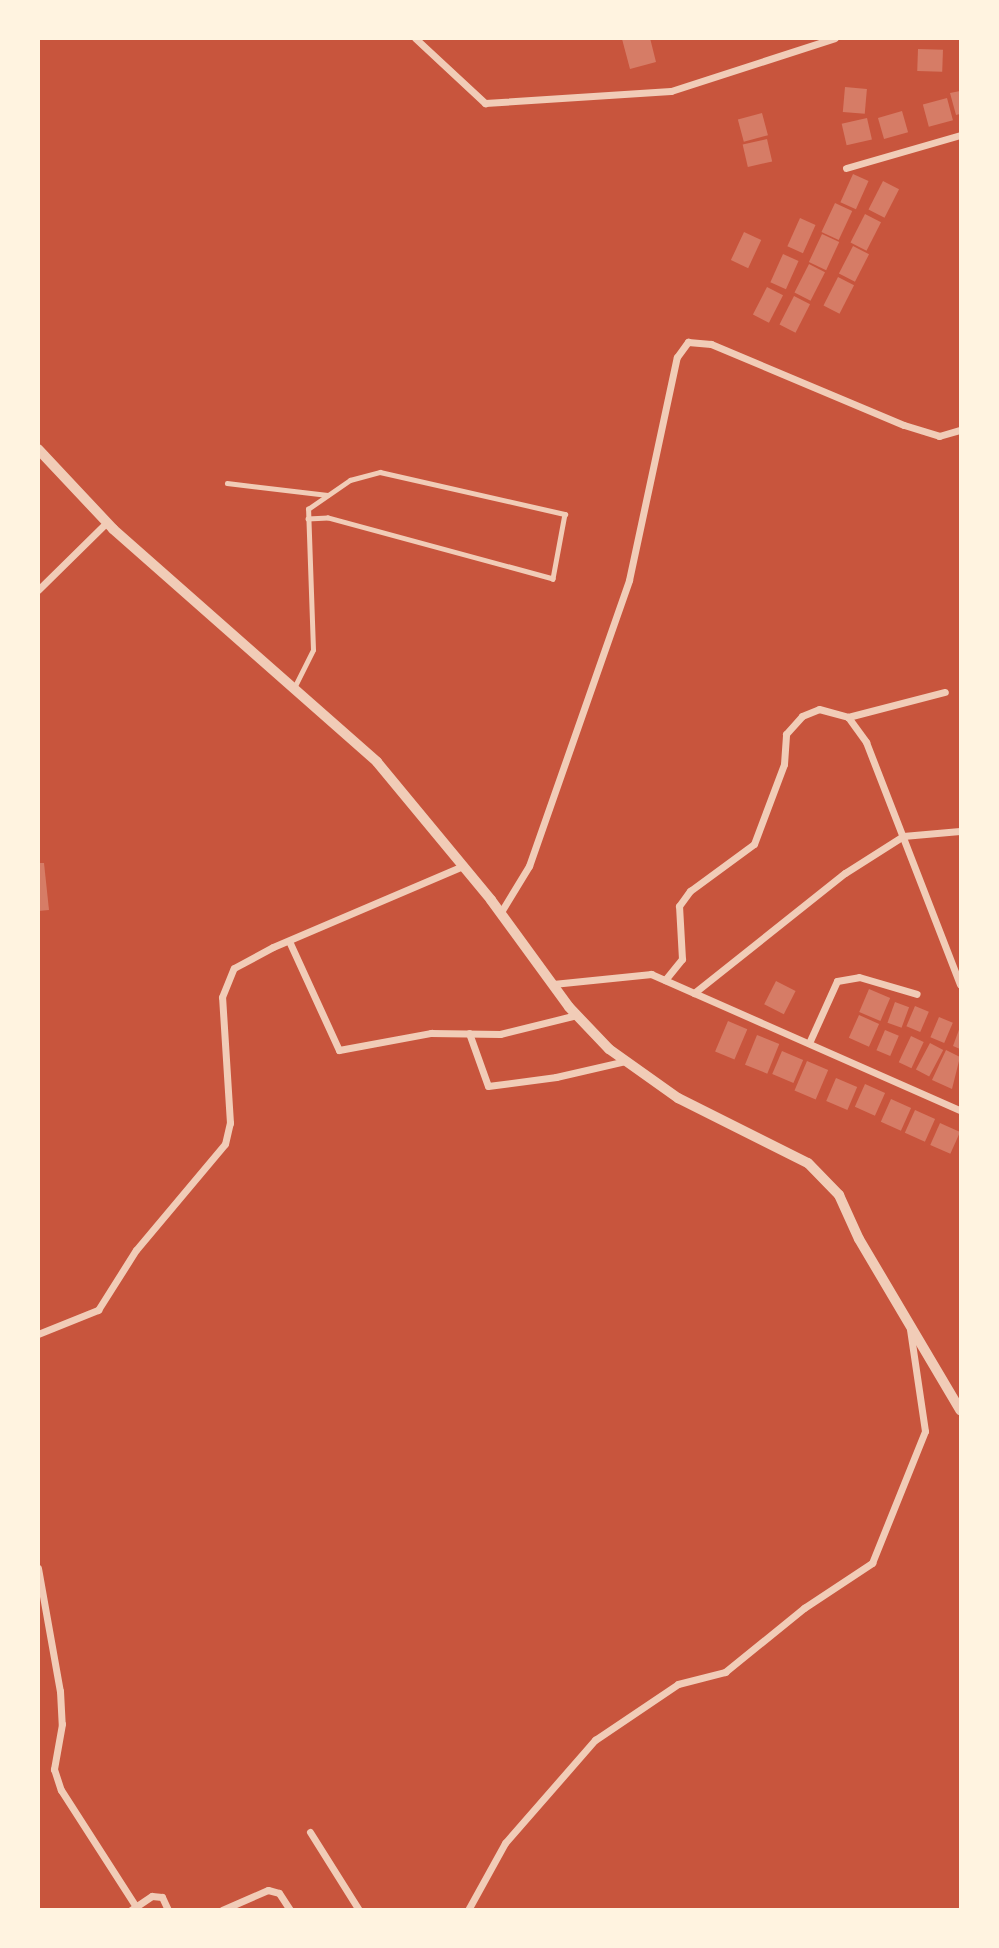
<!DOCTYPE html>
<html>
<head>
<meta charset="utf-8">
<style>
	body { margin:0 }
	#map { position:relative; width:999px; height:1948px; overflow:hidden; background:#c8553d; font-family:Overpass,sans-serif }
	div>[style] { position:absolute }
	.building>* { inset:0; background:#d67c66; transform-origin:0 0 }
	.service>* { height:4.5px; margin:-2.25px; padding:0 2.25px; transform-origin:2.25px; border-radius:2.25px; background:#f1ccb7 }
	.minor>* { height:7px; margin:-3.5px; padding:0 3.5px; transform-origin:3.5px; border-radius:3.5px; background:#f1ccb7 }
	.tertiary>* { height:10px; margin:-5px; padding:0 5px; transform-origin:5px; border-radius:5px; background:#f1ccb7 }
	span { translate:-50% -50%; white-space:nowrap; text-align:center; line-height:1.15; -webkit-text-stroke:6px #fff3e0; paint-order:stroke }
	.frame { position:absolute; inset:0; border:40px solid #fff3e0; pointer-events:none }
</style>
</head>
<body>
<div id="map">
	<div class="building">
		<div style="clip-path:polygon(650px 38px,656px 62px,630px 69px,622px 39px)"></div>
		<div style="left:918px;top:49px;width:25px;height:22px;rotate:2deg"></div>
		<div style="left:845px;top:87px;width:22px;height:25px;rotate:5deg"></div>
		<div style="clip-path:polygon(960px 91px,960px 114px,956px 115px,950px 93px)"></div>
		<div style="left:947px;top:98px;width:23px;height:25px;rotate:75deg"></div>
		<div style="left:902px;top:111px;width:22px;height:25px;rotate:74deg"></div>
		<div style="left:762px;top:113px;width:23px;height:25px;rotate:75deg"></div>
		<div style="left:867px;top:118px;width:22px;height:26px;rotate:77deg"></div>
		<div style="left:767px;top:139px;width:23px;height:25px;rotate:77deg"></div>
		<div style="left:853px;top:174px;width:17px;height:31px;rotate:24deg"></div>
		<div style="left:883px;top:181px;width:18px;height:32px;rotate:27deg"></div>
		<div style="left:835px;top:203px;width:19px;height:32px;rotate:25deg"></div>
		<div style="left:865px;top:214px;width:18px;height:32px;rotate:27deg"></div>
		<div style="left:800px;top:218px;width:17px;height:31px;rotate:24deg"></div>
		<div style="left:744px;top:232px;width:19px;height:31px;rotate:25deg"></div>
		<div style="left:822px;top:234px;width:19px;height:31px;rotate:25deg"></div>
		<div style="left:853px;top:246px;width:18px;height:31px;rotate:27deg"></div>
		<div style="left:783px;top:254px;width:17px;height:31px;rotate:24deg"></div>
		<div style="left:809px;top:264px;width:18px;height:32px;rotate:27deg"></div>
		<div style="left:838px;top:277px;width:18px;height:32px;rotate:27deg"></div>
		<div style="left:767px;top:287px;width:18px;height:31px;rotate:27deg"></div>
		<div style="left:794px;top:296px;width:18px;height:32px;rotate:27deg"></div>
		<div style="clip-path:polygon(38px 863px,44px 863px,49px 910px,38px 911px)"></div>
		<div style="left:776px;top:981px;width:22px;height:26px;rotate:27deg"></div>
		<div style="left:869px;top:989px;width:23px;height:25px;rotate:23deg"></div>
		<div style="left:895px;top:1002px;width:15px;height:22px;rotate:20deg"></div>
		<div style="left:915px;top:1006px;width:15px;height:22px;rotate:23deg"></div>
		<div style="left:859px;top:1015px;width:22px;height:25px;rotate:24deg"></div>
		<div style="left:939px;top:1017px;width:15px;height:22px;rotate:23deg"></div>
		<div style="left:728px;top:1021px;width:21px;height:33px;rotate:23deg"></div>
		<div style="clip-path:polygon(960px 1027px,960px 1049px,953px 1046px)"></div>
		<div style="left:885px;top:1030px;width:15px;height:22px;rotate:23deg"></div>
		<div style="left:757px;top:1035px;width:24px;height:32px;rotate:22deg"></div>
		<div style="left:911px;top:1036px;width:14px;height:29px;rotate:25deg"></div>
		<div style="left:930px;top:1043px;width:15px;height:30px;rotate:28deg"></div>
		<div style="clip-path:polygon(946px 1050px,960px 1057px,952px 1089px,932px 1080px)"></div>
		<div style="left:782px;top:1051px;width:23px;height:25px;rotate:23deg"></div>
		<div style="left:807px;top:1061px;width:23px;height:32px;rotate:23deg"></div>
		<div style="left:836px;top:1078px;width:23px;height:25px;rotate:23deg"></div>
		<div style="left:865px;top:1084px;width:22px;height:25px;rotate:24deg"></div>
		<div style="left:891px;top:1099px;width:22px;height:25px;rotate:24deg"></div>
		<div style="left:915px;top:1110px;width:22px;height:25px;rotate:24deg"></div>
		<div style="left:940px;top:1123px;width:22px;height:24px;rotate:24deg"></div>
	</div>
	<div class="service">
		<div style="left:227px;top:483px;width:101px;rotate:6.8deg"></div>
		<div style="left:294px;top:688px;width:42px;rotate:-63.4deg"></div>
		<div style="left:313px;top:650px;width:141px;rotate:-92deg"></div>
		<div style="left:308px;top:509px;width:51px;rotate:-34.6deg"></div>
		<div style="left:350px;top:480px;width:31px;rotate:-15deg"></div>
		<div style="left:380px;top:472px;width:190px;rotate:12.8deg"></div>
		<div style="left:565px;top:514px;width:66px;rotate:100.5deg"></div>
		<div style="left:553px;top:579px;width:233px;rotate:-164.8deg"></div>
		<div style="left:328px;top:518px;width:20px;rotate:177deg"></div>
	</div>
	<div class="minor">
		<div style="left:415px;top:38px;width:96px;rotate:42.9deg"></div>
		<div style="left:485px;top:103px;width:186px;rotate:-3.7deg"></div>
		<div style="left:671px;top:91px;width:172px;rotate:-17.9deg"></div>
		<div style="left:846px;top:168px;width:119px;rotate:-16.1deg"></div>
		<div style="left:38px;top:590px;width:97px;rotate:-44.6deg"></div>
		<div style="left:848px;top:717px;width:31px;rotate:54deg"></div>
		<div style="left:866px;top:742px;width:260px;rotate:68.8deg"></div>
		<div style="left:501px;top:912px;width:54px;rotate:-58.7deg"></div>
		<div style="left:529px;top:866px;width:303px;rotate:-70.7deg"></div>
		<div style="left:629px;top:580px;width:228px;rotate:-77.9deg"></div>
		<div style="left:677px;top:357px;width:19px;rotate:-54deg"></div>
		<div style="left:688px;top:342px;width:23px;rotate:5deg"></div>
		<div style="left:711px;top:344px;width:209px;rotate:22.8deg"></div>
		<div style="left:904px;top:425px;width:37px;rotate:17deg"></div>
		<div style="left:939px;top:436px;width:22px;rotate:-16deg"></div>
		<div style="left:289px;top:941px;width:120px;rotate:65.4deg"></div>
		<div style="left:339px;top:1050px;width:94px;rotate:-10.5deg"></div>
		<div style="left:431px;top:1033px;width:69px;rotate:0.8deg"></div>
		<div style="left:500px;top:1034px;width:79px;rotate:-13.9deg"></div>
		<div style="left:665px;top:980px;width:27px;rotate:-51deg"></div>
		<div style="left:682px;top:959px;width:53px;rotate:-93.2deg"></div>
		<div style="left:679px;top:906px;width:19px;rotate:-54deg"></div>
		<div style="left:690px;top:891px;width:79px;rotate:-36.3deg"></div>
		<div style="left:754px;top:844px;width:85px;rotate:-69.4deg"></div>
		<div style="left:784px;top:764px;width:30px;rotate:-86deg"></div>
		<div style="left:786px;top:734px;width:24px;rotate:-48deg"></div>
		<div style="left:802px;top:716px;width:18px;rotate:-22deg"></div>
		<div style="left:819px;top:709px;width:30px;rotate:15deg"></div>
		<div style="left:848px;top:717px;width:100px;rotate:-14.5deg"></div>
		<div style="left:553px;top:984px;width:99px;rotate:-5.8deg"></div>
		<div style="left:651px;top:974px;width:338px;rotate:23.8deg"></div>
		<div style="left:694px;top:993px;width:193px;rotate:-38.5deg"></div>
		<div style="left:845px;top:873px;width:69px;rotate:-32.5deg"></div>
		<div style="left:903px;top:836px;width:57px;rotate:-5deg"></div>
		<div style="left:469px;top:1033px;width:56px;rotate:70.3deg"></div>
		<div style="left:488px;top:1086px;width:69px;rotate:-7.5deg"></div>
		<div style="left:556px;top:1077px;width:72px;rotate:-12.9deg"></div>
		<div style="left:809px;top:1043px;width:68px;rotate:-65.7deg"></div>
		<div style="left:837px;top:981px;width:22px;rotate:-10deg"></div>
		<div style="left:859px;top:977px;width:60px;rotate:16.3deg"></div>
		<div style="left:38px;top:1334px;width:65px;rotate:-21.8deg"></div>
		<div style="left:98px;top:1310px;width:71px;rotate:-57.7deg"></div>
		<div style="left:136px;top:1250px;width:138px;rotate:-50deg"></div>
		<div style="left:225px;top:1144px;width:22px;rotate:-77deg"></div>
		<div style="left:230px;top:1123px;width:126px;rotate:-93.6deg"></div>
		<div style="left:222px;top:997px;width:31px;rotate:-68deg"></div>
		<div style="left:234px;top:968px;width:44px;rotate:-28.3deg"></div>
		<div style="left:273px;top:947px;width:207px;rotate:-23.1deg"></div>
		<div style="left:38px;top:1568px;width:125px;rotate:79.9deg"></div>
		<div style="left:60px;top:1691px;width:33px;rotate:87deg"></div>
		<div style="left:62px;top:1724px;width:46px;rotate:100.1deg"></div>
		<div style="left:54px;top:1769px;width:22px;rotate:72deg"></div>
		<div style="left:61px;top:1790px;width:139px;rotate:57.3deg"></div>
		<div style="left:310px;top:1832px;width:92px;rotate:57.9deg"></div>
		<div style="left:131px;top:1910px;width:25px;rotate:-34deg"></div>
		<div style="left:152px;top:1896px;width:10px;rotate:6deg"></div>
		<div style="left:162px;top:1897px;width:14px;rotate:65deg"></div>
		<div style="left:222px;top:1910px;width:50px;rotate:-23.5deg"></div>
		<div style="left:268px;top:1890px;width:11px;rotate:15deg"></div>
		<div style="left:279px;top:1893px;width:20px;rotate:57deg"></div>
		<div style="left:468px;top:1910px;width:77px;rotate:-61.1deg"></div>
		<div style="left:505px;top:1843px;width:137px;rotate:-48.9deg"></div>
		<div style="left:595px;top:1740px;width:100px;rotate:-34deg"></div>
		<div style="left:678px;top:1684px;width:49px;rotate:-14.3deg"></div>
		<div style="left:725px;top:1672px;width:102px;rotate:-39deg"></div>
		<div style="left:804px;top:1608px;width:82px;rotate:-33.5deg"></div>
		<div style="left:872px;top:1563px;width:142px;rotate:-68.1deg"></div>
		<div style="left:925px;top:1431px;width:102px;rotate:-98.4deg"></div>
	</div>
	<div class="tertiary">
		<div style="left:38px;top:449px;width:110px;rotate:46.8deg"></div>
		<div style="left:113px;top:529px;width:352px;rotate:41.4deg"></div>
		<div style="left:377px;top:762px;width:179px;rotate:50.4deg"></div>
		<div style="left:491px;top:900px;width:132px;rotate:53.9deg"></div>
		<div style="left:569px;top:1007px;width:58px;rotate:46.4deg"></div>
		<div style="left:609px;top:1049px;width:85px;rotate:35.4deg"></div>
		<div style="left:678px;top:1098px;width:145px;rotate:26.6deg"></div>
		<div style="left:808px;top:1163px;width:45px;rotate:45.9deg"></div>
		<div style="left:839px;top:1195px;width:48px;rotate:65.6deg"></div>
		<div style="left:859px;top:1239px;width:199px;rotate:59.4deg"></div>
	</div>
	<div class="frame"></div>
</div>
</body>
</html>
